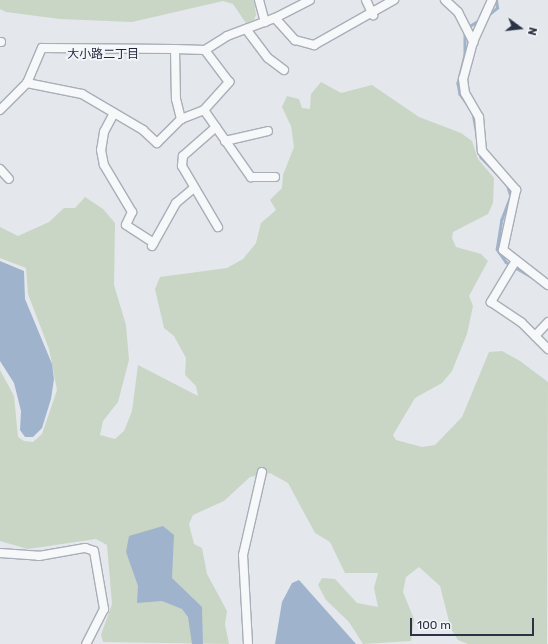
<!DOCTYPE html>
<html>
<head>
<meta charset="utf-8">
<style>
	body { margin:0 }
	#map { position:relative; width:548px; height:644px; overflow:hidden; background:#e4e7ec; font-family:Rubik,"Noto Sans JP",sans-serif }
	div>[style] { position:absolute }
	.green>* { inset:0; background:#c9d6c5 }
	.water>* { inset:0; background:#9fb4cc }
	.stream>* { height:2.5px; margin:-1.25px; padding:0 1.25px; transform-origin:1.25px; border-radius:1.25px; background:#9fb4cc }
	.roads { filter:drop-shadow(1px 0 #a9aeb7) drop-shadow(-1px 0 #a9aeb7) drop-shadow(0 1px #a9aeb7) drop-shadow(0 -1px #a9aeb7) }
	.street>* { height:8px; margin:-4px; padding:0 4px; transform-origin:4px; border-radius:4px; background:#f7f8fa }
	span { translate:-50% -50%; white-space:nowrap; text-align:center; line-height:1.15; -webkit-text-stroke:3.5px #f4f6f9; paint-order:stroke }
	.neighbourhood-label { font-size:12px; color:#1d2536 }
	.north { position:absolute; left:500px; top:8px; width:40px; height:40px; -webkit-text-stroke:3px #f4f6f9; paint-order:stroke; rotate:105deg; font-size:11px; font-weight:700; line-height:16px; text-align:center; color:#2b3445 }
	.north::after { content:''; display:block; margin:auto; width:14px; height:18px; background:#2b3445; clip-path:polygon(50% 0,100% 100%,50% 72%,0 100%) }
	.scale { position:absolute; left:410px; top:618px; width:124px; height:18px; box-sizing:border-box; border:2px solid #2b3445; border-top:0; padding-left:5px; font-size:12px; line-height:14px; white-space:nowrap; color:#2b3445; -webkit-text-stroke:3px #f4f6f9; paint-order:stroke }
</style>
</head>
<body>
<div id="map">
	<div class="green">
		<div style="clip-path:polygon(0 0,254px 0,256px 15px,254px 20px,246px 23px,233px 4px,223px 1px,132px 22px,60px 19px,6px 12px,0 9px)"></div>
		<div style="clip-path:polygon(321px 82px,341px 93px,372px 85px,419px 117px,461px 133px,472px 141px,478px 159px,494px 178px,493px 203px,488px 214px,453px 232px,452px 238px,456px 247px,481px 254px,488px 261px,469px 296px,473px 306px,467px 334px,452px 371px,442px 383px,415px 398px,393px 435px,396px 440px,422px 447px,435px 445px,462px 417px,489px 352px,502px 351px,520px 361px,548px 382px,547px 644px,468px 644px,458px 640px,451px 629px,440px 586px,419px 567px,406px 577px,403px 592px,414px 619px,411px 641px,363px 644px,349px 622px,326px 600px,318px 585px,322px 578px,335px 579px,357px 603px,378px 607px,374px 588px,378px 573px,345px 573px,330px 542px,315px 533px,288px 483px,270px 473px,250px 477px,224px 501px,193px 515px,189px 524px,194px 544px,202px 548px,207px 574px,227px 611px,225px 624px,229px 644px,103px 642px,101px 635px,112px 604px,107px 545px,96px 539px,28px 549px,0 541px,0 370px,14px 396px,18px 437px,24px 441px,33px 442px,42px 434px,57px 390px,49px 349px,28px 294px,26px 268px,0 258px,0 227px,18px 236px,49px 222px,64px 208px,75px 208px,85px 197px,103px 209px,115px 223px,114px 285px,126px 325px,129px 360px,118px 402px,103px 421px,100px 435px,115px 439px,124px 431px,132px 411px,138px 365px,198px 396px,196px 386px,185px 375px,186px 358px,174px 336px,164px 328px,155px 289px,160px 277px,227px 268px,243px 259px,256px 243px,261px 223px,276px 210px,270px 200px,282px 188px,283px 175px,294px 147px,291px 126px,282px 107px,287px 96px,299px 99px,302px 108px,310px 109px,311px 94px)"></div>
	</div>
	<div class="water">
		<div style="clip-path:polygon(0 261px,24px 271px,25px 299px,52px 364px,54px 379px,51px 399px,42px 428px,33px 437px,25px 437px,20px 430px,21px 411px,14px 383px,0 361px)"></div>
		<div style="clip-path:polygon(163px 526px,174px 535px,172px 578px,202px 607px,203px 644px,192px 644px,188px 617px,182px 609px,162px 601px,137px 603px,138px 586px,126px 552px,129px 536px)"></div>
		<div style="clip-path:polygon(299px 580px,356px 644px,275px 644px,282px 602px,292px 583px)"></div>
	</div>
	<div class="stream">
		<div style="left:487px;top:16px;width:13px;rotate:-39deg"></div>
		<div style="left:497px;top:8px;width:8px;rotate:-97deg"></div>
		<div style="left:468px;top:27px;width:15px;rotate:-32deg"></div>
		<div style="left:465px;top:33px;width:22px;rotate:90deg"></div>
		<div style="left:465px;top:55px;width:29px;rotate:104deg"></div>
		<div style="left:458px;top:83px;width:11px;rotate:80deg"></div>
		<div style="left:460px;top:94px;width:14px;rotate:54deg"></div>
		<div style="left:473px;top:113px;width:45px;rotate:79.7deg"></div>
		<div style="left:481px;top:157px;width:28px;rotate:46deg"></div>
		<div style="left:508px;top:187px;width:9px;rotate:72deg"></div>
		<div style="left:511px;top:196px;width:25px;rotate:111deg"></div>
		<div style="left:502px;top:219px;width:30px;rotate:99deg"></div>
		<div style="left:497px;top:249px;width:16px;rotate:55deg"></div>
		<div style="left:506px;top:262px;width:34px;rotate:30deg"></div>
	</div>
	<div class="roads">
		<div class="street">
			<div style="left:259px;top:0;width:23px;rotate:75deg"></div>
			<div style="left:366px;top:0;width:17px;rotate:65deg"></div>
			<div style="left:445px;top:0;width:18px;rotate:43deg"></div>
			<div style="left:458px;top:12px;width:34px;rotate:63deg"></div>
			<div style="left:492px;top:0;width:46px;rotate:114.3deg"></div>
			<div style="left:473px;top:42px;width:38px;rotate:105deg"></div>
			<div style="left:463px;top:79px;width:14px;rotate:82deg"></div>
			<div style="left:465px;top:93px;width:28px;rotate:60deg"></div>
			<div style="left:479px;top:117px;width:34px;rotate:85deg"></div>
			<div style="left:482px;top:151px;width:52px;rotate:48.9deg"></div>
			<div style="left:516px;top:190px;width:61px;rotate:102.2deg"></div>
			<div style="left:503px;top:250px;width:57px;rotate:37.9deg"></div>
			<div style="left:275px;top:18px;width:30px;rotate:48deg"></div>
			<div style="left:295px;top:40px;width:20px;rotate:15deg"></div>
			<div style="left:314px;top:45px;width:92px;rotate:-29.4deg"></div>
			<div style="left:246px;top:29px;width:36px;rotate:53deg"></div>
			<div style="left:268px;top:58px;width:20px;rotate:37deg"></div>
			<div style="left:0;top:42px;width:1px"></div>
			<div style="left:175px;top:49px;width:30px;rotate:2deg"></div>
			<div style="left:205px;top:50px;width:26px;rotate:-32deg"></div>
			<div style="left:227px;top:36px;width:51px;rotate:-20.6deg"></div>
			<div style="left:275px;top:18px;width:39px;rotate:-27deg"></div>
			<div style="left:27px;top:83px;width:56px;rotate:11.3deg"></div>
			<div style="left:82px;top:94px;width:71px;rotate:30.5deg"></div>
			<div style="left:143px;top:130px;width:19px;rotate:43deg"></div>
			<div style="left:157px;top:143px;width:34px;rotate:-45deg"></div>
			<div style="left:181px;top:119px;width:25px;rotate:-21deg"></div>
			<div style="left:204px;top:110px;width:38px;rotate:-48deg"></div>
			<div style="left:229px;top:82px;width:40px;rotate:-127deg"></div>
			<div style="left:0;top:110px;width:38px;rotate:-45deg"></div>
			<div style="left:27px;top:83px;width:38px;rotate:-67deg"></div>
			<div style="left:42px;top:48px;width:133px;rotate:0.4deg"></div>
			<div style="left:175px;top:49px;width:50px;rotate:88.9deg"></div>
			<div style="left:176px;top:99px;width:21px;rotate:76deg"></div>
			<div style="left:204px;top:110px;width:82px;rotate:55deg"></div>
			<div style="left:251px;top:177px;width:24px"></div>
			<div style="left:114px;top:113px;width:21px;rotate:118deg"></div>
			<div style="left:104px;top:132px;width:18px;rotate:99deg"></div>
			<div style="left:101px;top:150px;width:15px;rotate:79deg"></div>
			<div style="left:104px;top:165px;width:55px;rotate:59.2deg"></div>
			<div style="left:132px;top:212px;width:14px;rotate:115deg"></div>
			<div style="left:126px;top:225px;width:33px;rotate:33deg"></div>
			<div style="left:216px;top:127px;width:44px;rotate:138.7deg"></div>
			<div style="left:183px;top:156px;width:10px;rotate:96deg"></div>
			<div style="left:182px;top:166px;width:71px;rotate:59.5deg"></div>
			<div style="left:225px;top:141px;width:44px;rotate:-13.1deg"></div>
			<div style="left:0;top:169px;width:13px;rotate:48deg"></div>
			<div style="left:152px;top:246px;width:49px;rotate:-60.8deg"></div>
			<div style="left:176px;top:203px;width:23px;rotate:-40deg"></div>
			<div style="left:515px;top:262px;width:47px;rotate:121deg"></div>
			<div style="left:491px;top:302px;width:37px;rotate:34deg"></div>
			<div style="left:522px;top:323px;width:37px;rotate:45deg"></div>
			<div style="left:535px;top:336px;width:19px;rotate:-47deg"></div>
			<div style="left:0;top:553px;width:39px;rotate:4deg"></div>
			<div style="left:39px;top:556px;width:47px;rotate:-9.9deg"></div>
			<div style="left:85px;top:548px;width:9px;rotate:18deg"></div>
			<div style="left:94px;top:551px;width:59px;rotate:80.2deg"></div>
			<div style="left:104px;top:609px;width:39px;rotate:117deg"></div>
			<div style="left:248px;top:644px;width:89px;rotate:-93.2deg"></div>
			<div style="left:243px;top:555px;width:85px;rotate:-77.1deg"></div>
		</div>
	</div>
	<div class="neighbourhood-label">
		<span style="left:103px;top:55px">大小路二丁目</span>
	</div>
	<div class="north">N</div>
	<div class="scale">100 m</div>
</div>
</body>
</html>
